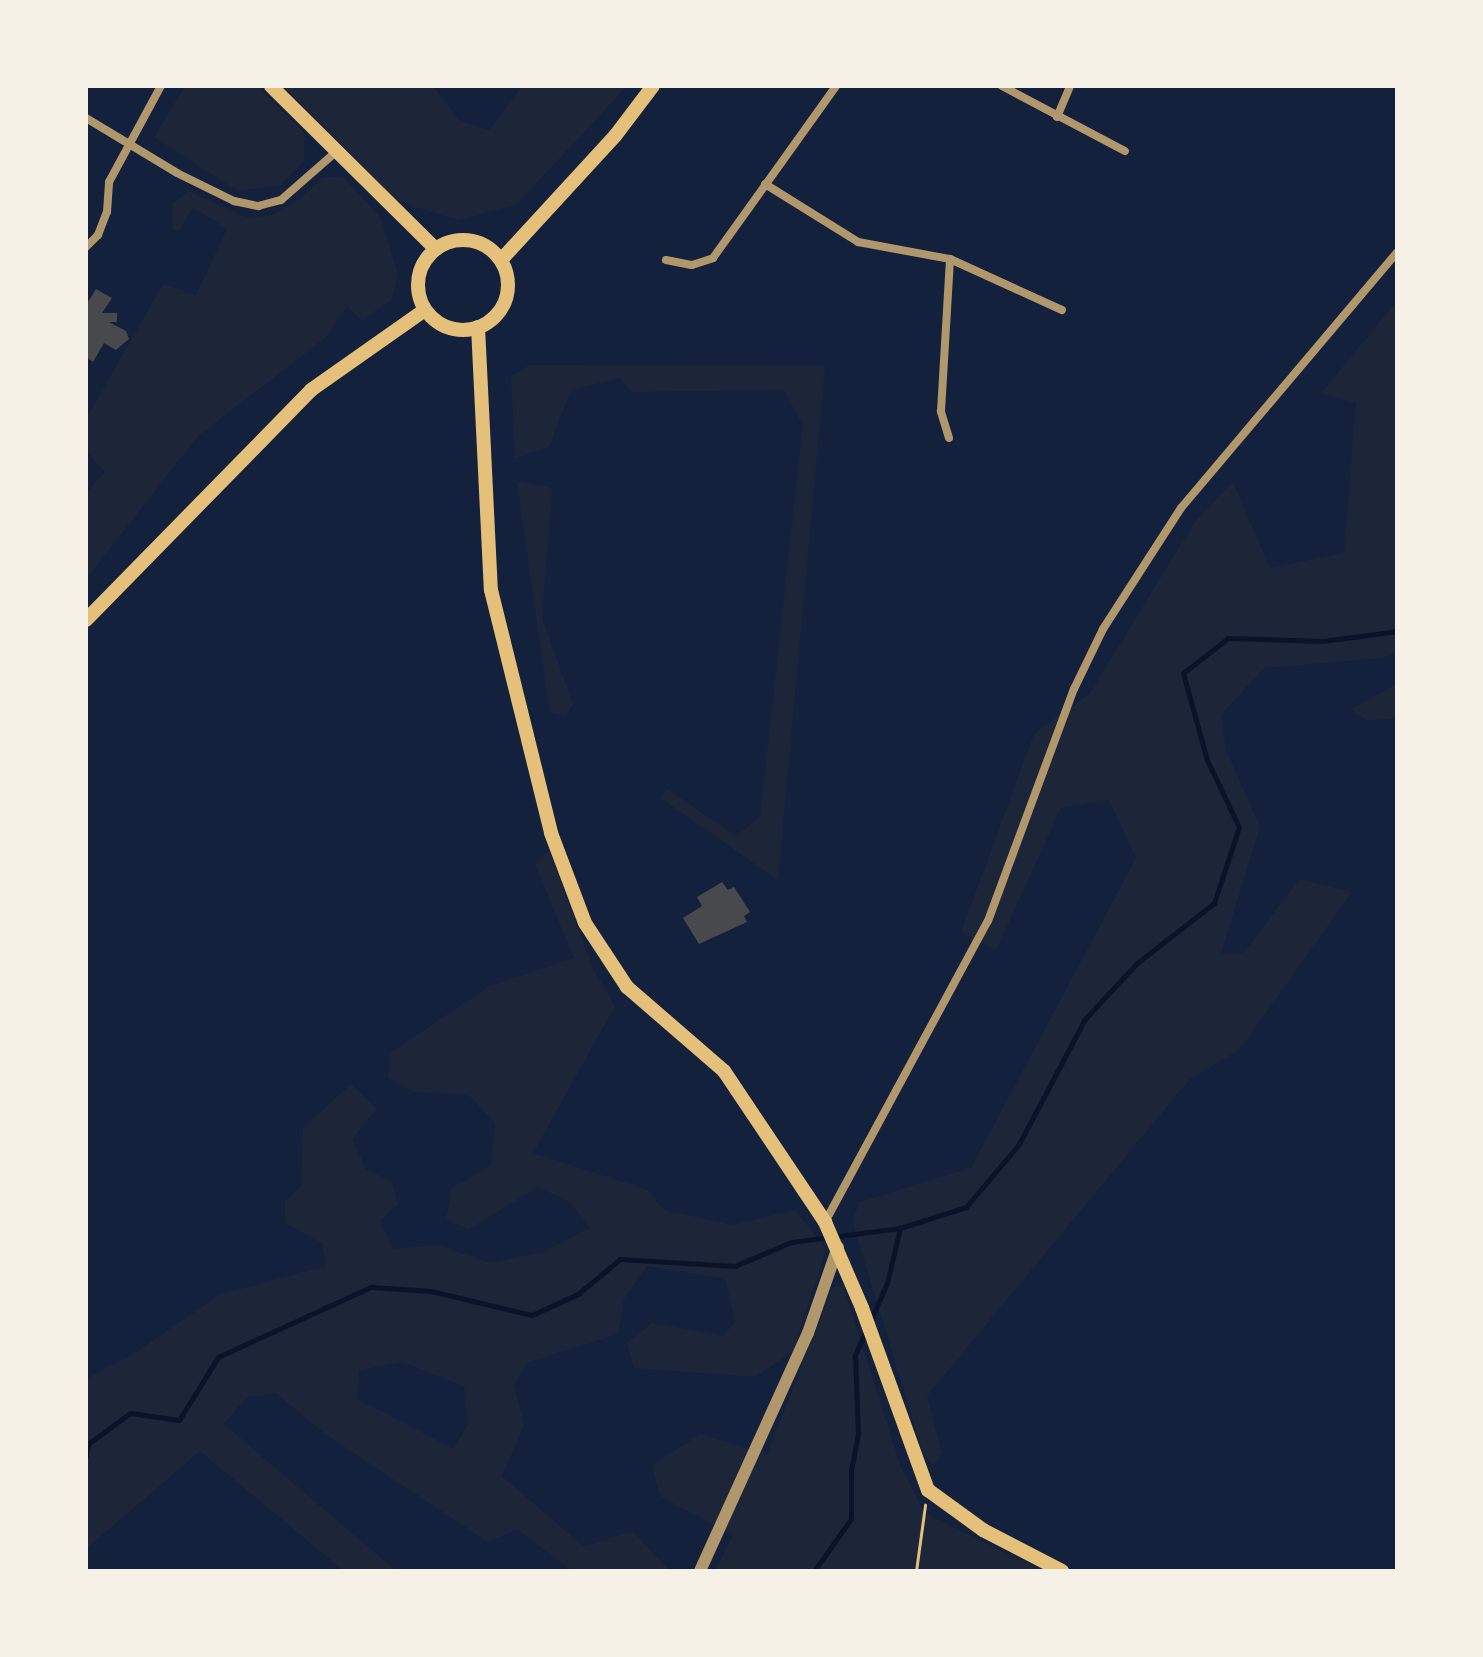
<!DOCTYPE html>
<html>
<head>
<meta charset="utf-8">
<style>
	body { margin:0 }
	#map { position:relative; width:1483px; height:1657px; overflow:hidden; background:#14213d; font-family:Ubuntu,sans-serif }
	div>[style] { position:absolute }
	.green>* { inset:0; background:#1d2539 }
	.stream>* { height:5px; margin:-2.5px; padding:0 2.5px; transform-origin:2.5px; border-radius:2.5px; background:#0b132b }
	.building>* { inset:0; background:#48494c }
	.path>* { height:3px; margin:-1.5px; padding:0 1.5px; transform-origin:1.5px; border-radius:1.5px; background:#e5c07b }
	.minor>* { height:8px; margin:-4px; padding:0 4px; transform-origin:4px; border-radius:4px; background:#b1986c }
	.tertiary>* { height:12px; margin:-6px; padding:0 6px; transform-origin:6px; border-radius:6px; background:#b1986c }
	.secondary>* { height:14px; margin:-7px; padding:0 7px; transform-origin:7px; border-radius:7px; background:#e5c07b }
	.secondary>.ring { margin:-7px; padding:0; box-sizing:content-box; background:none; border:14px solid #e5c07b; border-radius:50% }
	span { translate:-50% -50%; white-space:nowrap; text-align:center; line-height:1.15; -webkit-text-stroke:8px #f6f1e7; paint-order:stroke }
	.frame { position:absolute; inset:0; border:88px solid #f6f1e7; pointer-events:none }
</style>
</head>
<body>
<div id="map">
	<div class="green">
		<div style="clip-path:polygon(185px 86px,257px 86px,304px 132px,304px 161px,281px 185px,238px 191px,154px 137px)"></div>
		<div style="clip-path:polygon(283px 86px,433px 86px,459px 120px,489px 131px,522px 86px,627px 86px,517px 204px,458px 220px,397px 201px)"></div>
		<div style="clip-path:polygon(342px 176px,381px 218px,398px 274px,392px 299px,362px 320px,347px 307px,325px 338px,198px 436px,86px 579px,86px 493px,105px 472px,86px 451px,86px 419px,163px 284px,196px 295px,227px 229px,193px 207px,179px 231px,173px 229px,172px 204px,189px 191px,246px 218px,272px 215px,302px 198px,322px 178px)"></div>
		<div style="clip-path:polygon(1397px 301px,1397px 651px,1382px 658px,1264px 668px,1221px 715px,1226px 750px,1260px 827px,1221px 953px,1243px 954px,1299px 879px,1352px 892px,1240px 1049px,1189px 1080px,927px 1396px,942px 1453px,934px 1465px,924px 1456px,852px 1221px,860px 1202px,971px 1168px,1136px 858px,1109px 800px,1061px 808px,996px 950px,961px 932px,1034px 734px,1090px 693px,1194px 523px,1233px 482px,1270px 568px,1344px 553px,1356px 403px,1321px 393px)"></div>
		<div style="clip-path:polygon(530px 365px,825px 366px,778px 880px,661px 798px,667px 789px,736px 836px,760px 817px,803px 426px,784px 390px,632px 392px,620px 378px,571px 390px,549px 447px,515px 458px,511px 376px)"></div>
		<div style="clip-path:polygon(517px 481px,552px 488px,542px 618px,573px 704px,566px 716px,550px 713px)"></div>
		<div style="clip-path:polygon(1397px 684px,1397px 719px,1367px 720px,1351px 709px)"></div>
		<div style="clip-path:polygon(evenodd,549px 851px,594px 970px,615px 1006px,533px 1153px,648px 1190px,664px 1210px,733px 1225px,795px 1210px,826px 1249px,794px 1350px,755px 1377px,634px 1368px,627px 1343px,652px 1323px,723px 1336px,735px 1322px,725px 1278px,647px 1266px,624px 1299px,618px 1334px,528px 1362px,514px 1385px,524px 1425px,502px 1476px,584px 1547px,632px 1531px,670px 1571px,572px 1571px,517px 1529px,488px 1542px,324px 1433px,276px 1393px,247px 1397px,224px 1424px,396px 1571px,344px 1571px,200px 1451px,86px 1549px,86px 1379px,138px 1351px,221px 1294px,326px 1266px,322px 1243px,285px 1223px,285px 1201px,301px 1186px,303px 1128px,351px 1084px,377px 1109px,352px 1139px,366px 1169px,392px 1182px,398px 1204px,380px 1221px,394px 1249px,437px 1245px,491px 1263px,543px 1252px,590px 1228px,570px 1202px,538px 1187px,469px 1229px,446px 1219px,452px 1187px,491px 1166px,495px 1123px,469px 1095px,415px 1092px,388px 1078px,390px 1053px,490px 986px,574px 958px,535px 864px,549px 851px,403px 1362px,464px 1386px,468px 1424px,454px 1449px,357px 1399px,359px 1370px,403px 1362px)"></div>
		<div style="clip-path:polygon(843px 1285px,900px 1465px,925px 1514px,1044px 1571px,715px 1571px,733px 1535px,660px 1496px,652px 1465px,701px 1434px,767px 1455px,833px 1287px)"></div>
	</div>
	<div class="stream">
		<div style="left:871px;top:1319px;width:39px;rotate:-66deg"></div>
		<div style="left:887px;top:1283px;width:57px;rotate:-76.7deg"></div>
		<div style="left:86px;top:1455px;width:11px;rotate:-80deg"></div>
		<div style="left:88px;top:1444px;width:52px;rotate:-36.4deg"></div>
		<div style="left:130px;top:1413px;width:49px;rotate:8.1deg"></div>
		<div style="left:179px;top:1420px;width:74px;rotate:-58.2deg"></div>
		<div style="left:218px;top:1357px;width:168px;rotate:-24.6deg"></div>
		<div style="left:371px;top:1287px;width:60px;rotate:3.8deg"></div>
		<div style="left:431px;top:1291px;width:104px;rotate:13.4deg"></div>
		<div style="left:532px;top:1315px;width:51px;rotate:-24.5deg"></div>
		<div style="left:578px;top:1294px;width:55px;rotate:-39.8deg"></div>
		<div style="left:620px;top:1259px;width:115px;rotate:3.5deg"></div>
		<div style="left:735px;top:1266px;width:61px;rotate:-23.2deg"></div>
		<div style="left:791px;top:1242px;width:110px;rotate:-7.3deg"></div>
		<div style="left:900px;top:1228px;width:69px;rotate:-17.7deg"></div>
		<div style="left:966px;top:1207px;width:82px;rotate:-49.9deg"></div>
		<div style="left:1019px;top:1144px;width:141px;rotate:-62.2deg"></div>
		<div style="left:1085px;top:1019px;width:76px;rotate:-47.1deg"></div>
		<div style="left:1137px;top:963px;width:98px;rotate:-37.9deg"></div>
		<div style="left:1214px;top:903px;width:80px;rotate:-71.8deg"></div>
		<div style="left:1239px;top:827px;width:74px;rotate:-115.5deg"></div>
		<div style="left:1207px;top:760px;width:90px;rotate:-105.4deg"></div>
		<div style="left:1183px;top:673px;width:57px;rotate:-37.9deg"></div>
		<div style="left:1228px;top:638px;width:95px;rotate:1.8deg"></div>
		<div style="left:1323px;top:641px;width:75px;rotate:-7.7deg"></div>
		<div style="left:814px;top:1571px;width:64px;rotate:-54.6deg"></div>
		<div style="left:851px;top:1519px;width:49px;rotate:-90deg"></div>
		<div style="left:851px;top:1470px;width:38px;rotate:-79deg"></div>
		<div style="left:858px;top:1433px;width:78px;rotate:-92.2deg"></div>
		<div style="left:855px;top:1355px;width:30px;rotate:-66deg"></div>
	</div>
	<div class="building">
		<div style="clip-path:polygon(96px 289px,112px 298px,102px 313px,117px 313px,117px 322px,109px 322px,126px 331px,129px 339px,116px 350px,104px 343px,93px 362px,86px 357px,86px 305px)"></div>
		<div style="clip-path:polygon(722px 882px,728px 890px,734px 887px,750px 912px,744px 916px,747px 922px,699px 944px,683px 918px,702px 906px,697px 897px)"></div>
	</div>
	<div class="path">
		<div style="left:916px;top:1571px;width:67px;rotate:-82.2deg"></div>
	</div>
	<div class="minor">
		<div style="left:1002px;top:86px;width:139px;rotate:27.9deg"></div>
		<div style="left:1057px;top:117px;width:34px;rotate:-67deg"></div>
		<div style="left:86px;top:118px;width:106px;rotate:31.1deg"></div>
		<div style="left:177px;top:173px;width:64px;rotate:26.2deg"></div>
		<div style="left:234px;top:201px;width:25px;rotate:12deg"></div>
		<div style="left:258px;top:206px;width:24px;rotate:-15deg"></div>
		<div style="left:281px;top:200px;width:74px;rotate:-41.2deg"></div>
		<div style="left:765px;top:184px;width:110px;rotate:31.9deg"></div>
		<div style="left:858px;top:242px;width:94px;rotate:10.5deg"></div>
		<div style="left:950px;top:259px;width:123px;rotate:24.5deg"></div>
		<div style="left:86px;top:247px;width:17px;rotate:-45deg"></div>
		<div style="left:98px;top:235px;width:25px;rotate:-69deg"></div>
		<div style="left:107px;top:212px;width:30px;rotate:-86deg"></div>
		<div style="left:109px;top:182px;width:109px;rotate:-61.6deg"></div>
		<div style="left:666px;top:260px;width:26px;rotate:11deg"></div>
		<div style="left:692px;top:265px;width:22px;rotate:-18deg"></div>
		<div style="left:713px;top:258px;width:211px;rotate:-54.4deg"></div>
		<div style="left:949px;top:438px;width:28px;rotate:-107deg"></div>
		<div style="left:941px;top:411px;width:152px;rotate:-86.6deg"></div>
		<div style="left:825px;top:1222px;width:342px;rotate:-61.6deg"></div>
		<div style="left:988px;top:921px;width:247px;rotate:-69.7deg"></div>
		<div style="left:1074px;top:689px;width:67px;rotate:-64.2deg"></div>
		<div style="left:1103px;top:629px;width:144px;rotate:-57.2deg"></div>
		<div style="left:1181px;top:508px;width:335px;rotate:-49.8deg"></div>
	</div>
	<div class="tertiary">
		<div style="left:700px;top:1571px;width:261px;rotate:-65.6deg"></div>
		<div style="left:808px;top:1333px;width:91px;rotate:-70.8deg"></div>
	</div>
	<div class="secondary">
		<div style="left:271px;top:86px;width:232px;rotate:44.7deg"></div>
		<div class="ring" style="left:418px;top:240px;width:76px;height:76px"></div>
		<div style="left:501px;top:260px;width:168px;rotate:-47.4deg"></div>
		<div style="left:615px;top:136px;width:63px;rotate:-52.8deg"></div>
		<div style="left:478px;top:327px;width:263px;rotate:87.2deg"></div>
		<div style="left:491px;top:590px;width:250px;rotate:76.1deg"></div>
		<div style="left:551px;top:833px;width:96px;rotate:69.3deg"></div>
		<div style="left:585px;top:923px;width:77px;rotate:56.7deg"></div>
		<div style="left:627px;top:987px;width:128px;rotate:40.9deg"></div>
		<div style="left:724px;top:1071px;width:182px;rotate:56.2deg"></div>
		<div style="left:825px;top:1222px;width:94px;rotate:66.7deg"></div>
		<div style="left:862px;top:1308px;width:194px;rotate:70.1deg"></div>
		<div style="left:928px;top:1490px;width:68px;rotate:36deg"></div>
		<div style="left:983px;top:1530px;width:89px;rotate:27.4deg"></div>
		<div style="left:86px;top:620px;width:322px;rotate:-45.6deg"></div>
		<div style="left:311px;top:390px;width:139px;rotate:-35.1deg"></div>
	</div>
	<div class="frame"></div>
</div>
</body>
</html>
